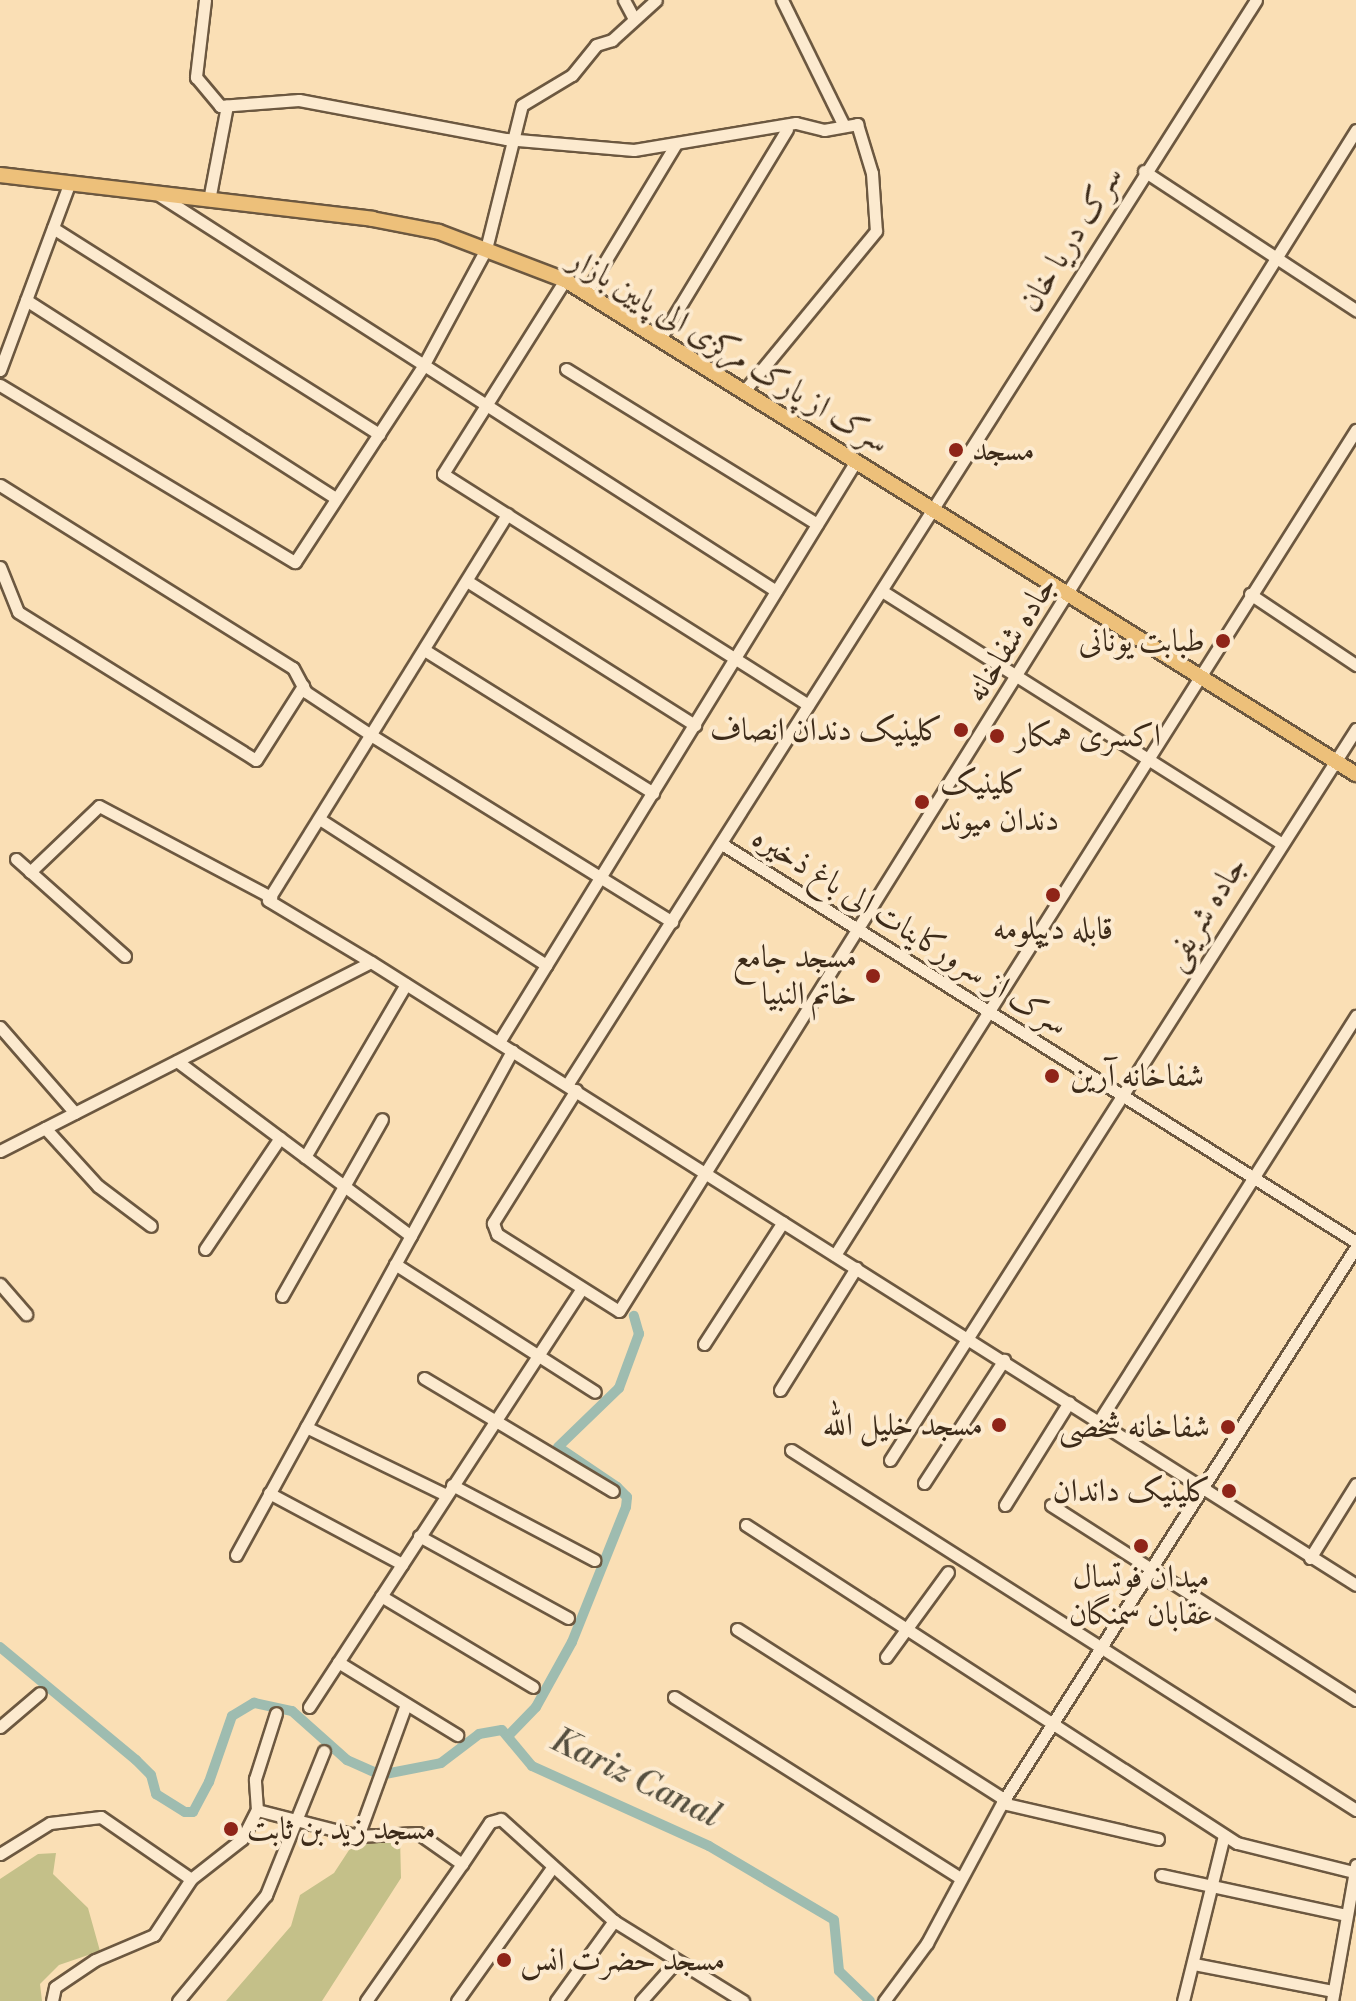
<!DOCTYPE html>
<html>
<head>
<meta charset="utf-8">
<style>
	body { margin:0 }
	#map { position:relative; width:1356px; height:2001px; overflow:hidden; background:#fadfb5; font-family:"Libre Bodoni",Amiri,serif }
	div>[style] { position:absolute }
	.green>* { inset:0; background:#c4c089 }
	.canal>* { height:10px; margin:-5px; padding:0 5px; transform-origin:5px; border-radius:5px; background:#9ebcb0 }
	.roads { filter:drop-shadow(2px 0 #6c5840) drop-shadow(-2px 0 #6c5840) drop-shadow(0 2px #6c5840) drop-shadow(0 -2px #6c5840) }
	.minor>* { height:11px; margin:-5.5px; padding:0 5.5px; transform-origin:5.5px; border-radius:5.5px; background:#fceacf }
	.major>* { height:14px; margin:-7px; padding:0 7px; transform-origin:7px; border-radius:7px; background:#edc07a }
	.dots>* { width:22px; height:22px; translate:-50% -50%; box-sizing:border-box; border:4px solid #fceacf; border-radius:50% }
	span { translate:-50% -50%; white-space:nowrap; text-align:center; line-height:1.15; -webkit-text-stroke:8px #fceacf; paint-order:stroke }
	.street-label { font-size:32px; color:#3d2b19 }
	.poi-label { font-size:32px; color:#3d2b19 }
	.left { translate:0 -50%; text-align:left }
	.right { translate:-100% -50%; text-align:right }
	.water-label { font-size:34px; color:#554f3f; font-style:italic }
</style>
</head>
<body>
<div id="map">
	<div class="green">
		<div style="clip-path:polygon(400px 1837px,401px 1878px,322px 2001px,226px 2001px,291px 1926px,300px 1895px,334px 1873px,351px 1847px)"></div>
		<div style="clip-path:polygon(56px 1853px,53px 1874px,88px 1908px,100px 1951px,59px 1965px,40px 1984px,42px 2001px,0 2001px,0 1879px,38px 1854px)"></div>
	</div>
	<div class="canal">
		<div style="left:0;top:1647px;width:177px;rotate:39.7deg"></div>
		<div style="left:136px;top:1760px;width:21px;rotate:45deg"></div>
		<div style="left:151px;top:1775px;width:20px;rotate:75deg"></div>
		<div style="left:156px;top:1794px;width:34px;rotate:32deg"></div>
		<div style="left:185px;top:1812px;width:8px"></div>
		<div style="left:193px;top:1812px;width:34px;rotate:-62deg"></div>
		<div style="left:209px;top:1782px;width:70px;rotate:-70.8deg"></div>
		<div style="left:232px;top:1716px;width:26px;rotate:-31deg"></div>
		<div style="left:254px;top:1703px;width:39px;rotate:12deg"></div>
		<div style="left:292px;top:1711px;width:74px;rotate:41.7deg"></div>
		<div style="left:347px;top:1760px;width:36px;rotate:24deg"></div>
		<div style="left:380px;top:1775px;width:62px;rotate:-11.1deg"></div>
		<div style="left:441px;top:1763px;width:48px;rotate:-37.3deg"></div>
		<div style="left:479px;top:1734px;width:23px;rotate:-10deg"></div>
		<div style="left:502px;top:1730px;width:47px;rotate:50.2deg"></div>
		<div style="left:532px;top:1766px;width:194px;rotate:24.3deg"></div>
		<div style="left:709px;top:1846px;width:145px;rotate:30.6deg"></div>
		<div style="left:834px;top:1920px;width:51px;rotate:84.4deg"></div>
		<div style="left:839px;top:1971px;width:43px;rotate:44.1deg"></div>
		<div style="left:509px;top:1735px;width:39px;rotate:-46deg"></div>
		<div style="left:536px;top:1707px;width:74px;rotate:-61deg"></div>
		<div style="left:572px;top:1642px;width:145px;rotate:-68.2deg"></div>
		<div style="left:626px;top:1507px;width:10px;rotate:-84deg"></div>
		<div style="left:627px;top:1497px;width:14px;rotate:-135deg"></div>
		<div style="left:617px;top:1487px;width:71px;rotate:-145.9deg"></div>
		<div style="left:558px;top:1447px;width:85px;rotate:-44deg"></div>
		<div style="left:619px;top:1388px;width:58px;rotate:-69.7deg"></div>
		<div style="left:639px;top:1334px;width:19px;rotate:-106deg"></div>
	</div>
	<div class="roads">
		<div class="minor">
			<div style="left:205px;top:0;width:78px;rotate:96.7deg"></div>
			<div style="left:196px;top:77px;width:38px;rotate:50deg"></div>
			<div style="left:220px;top:106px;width:79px;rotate:-4.3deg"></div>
			<div style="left:299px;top:100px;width:211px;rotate:10.7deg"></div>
			<div style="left:506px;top:139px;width:128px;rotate:4.9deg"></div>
			<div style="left:634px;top:150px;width:164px;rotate:-9.5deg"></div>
			<div style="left:796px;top:123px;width:29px;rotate:14deg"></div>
			<div style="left:824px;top:130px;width:34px;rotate:-10deg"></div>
			<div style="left:857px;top:124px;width:51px;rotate:73deg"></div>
			<div style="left:872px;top:173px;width:58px;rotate:86.1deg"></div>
			<div style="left:876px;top:231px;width:207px;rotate:129.5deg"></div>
			<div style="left:624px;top:0;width:19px;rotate:62deg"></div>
			<div style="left:782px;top:0;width:140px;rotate:63.8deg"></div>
			<div style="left:1144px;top:171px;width:254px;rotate:33.3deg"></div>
			<div style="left:159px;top:195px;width:733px;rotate:32.69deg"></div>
			<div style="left:209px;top:200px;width:96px;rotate:-79.2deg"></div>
			<div style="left:53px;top:228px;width:386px;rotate:32.3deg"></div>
			<div style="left:565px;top:280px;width:229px;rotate:122.2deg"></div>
			<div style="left:443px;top:474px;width:432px;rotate:32.3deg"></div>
			<div style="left:586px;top:293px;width:174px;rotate:-58.9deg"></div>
			<div style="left:26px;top:300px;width:368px;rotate:32.6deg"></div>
			<div style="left:660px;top:339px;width:245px;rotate:-58.8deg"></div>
			<div style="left:566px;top:369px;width:295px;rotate:31.7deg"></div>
			<div style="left:0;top:370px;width:198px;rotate:-69.6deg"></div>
			<div style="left:0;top:385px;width:344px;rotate:31deg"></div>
			<div style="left:295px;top:562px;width:232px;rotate:-56.8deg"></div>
			<div style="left:422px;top:368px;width:135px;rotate:-61.7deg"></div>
			<div style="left:486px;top:249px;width:148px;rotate:-76deg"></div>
			<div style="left:522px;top:105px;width:58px;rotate:-31deg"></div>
			<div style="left:572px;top:75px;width:38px;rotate:-51deg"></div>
			<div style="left:596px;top:45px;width:17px;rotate:-17deg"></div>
			<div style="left:612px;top:40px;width:59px;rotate:-42.3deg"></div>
			<div style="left:0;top:485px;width:345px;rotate:32deg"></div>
			<div style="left:293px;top:668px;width:27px;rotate:62deg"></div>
			<div style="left:306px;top:692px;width:82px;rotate:33.5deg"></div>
			<div style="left:374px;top:737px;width:351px;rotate:31.8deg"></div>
			<div style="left:0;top:567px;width:48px;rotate:68.2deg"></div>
			<div style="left:18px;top:612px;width:280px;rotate:31.9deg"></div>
			<div style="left:256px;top:760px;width:88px;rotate:-57.6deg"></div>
			<div style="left:467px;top:581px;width:270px;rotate:32.3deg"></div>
			<div style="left:882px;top:591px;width:471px;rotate:32.3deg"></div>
			<div style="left:1250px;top:594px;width:128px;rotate:33.8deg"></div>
			<div style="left:426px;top:651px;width:268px;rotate:32deg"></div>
			<div style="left:321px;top:820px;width:268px;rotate:32.8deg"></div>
			<div style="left:722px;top:844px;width:749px;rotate:32.12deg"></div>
			<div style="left:16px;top:859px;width:146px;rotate:41.7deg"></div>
			<div style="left:30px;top:872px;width:95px;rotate:-43.7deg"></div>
			<div style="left:99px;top:806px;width:195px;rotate:27.9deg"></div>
			<div style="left:371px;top:962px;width:120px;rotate:-149deg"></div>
			<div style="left:268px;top:900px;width:454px;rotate:-58.2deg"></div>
			<div style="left:0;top:1027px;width:114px;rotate:48.9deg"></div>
			<div style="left:499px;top:1042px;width:682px;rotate:-58.43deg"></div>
			<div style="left:177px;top:1061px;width:292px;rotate:36.8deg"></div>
			<div style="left:567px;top:1085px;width:1285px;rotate:-57.58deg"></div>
			<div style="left:576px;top:1090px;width:157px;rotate:122deg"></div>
			<div style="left:493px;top:1223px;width:12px;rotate:70deg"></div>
			<div style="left:497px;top:1234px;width:144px;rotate:32.3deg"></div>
			<div style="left:619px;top:1311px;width:1392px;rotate:-58.03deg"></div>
			<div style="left:45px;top:1128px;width:79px;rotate:47.6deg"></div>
			<div style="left:98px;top:1186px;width:66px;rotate:37deg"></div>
			<div style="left:0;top:1151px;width:416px;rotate:-27deg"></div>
			<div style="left:371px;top:962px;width:1165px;rotate:32.31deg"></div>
			<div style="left:305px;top:1157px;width:200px;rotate:-59.7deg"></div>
			<div style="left:205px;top:1249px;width:134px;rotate:-56deg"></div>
			<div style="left:835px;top:1255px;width:976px;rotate:-57.73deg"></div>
			<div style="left:395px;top:1264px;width:237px;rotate:32.6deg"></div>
			<div style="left:0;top:1284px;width:40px;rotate:49deg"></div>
			<div style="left:282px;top:1296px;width:203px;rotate:-60.5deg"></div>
			<div style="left:704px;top:1344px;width:145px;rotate:-57.1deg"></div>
			<div style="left:424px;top:1378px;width:220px;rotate:30.9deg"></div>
			<div style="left:780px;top:1390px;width:144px;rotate:-58.1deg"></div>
			<div style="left:1099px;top:1421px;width:480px;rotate:-57.6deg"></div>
			<div style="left:306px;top:1427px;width:156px;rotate:25.9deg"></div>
			<div style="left:791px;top:1450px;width:670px;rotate:32.5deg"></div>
			<div style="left:890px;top:1460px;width:867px;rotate:-57.48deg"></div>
			<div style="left:924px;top:1483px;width:147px;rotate:-57deg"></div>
			<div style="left:452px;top:1485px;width:161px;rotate:27.8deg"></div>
			<div style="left:269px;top:1493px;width:151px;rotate:28.1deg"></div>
			<div style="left:1005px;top:1505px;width:121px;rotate:-58.1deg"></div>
			<div style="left:1051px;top:1505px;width:362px;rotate:32.6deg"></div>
			<div style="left:746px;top:1525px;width:585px;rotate:32.93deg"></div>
			<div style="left:1237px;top:1843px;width:120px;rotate:14deg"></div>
			<div style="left:419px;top:1536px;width:170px;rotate:28.8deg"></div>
			<div style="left:236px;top:1555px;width:575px;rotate:-61.29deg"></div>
			<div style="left:1310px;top:1558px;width:87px;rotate:-58.1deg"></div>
			<div style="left:381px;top:1596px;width:177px;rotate:30.9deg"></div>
			<div style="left:737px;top:1629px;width:318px;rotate:32.5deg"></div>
			<div style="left:886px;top:1657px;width:105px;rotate:-53.9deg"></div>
			<div style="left:338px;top:1662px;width:140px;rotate:31.5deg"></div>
			<div style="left:674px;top:1697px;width:338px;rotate:32.3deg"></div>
			<div style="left:309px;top:1707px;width:499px;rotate:-56.9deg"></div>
			<div style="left:0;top:1727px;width:52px;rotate:-40.4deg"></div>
			<div style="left:1002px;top:1803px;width:160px;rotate:13deg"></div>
			<div style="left:257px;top:1810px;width:31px;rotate:-94deg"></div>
			<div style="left:255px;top:1779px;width:69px;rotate:-72.3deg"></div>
			<div style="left:358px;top:1836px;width:140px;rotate:-70deg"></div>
			<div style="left:0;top:1854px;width:59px;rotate:-31.8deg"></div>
			<div style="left:50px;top:1823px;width:51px;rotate:-6.7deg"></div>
			<div style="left:101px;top:1817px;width:109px;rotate:34.6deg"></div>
			<div style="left:191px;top:1879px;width:65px;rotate:-38.1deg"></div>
			<div style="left:242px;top:1839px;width:33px;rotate:-63deg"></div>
			<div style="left:257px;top:1810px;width:104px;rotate:14.4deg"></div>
			<div style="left:358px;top:1836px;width:60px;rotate:-2.9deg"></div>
			<div style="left:418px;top:1833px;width:54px;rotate:35.2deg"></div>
			<div style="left:462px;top:1864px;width:50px;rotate:-56.3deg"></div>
			<div style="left:490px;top:1822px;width:11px;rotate:-15deg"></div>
			<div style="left:501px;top:1819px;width:152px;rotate:42.1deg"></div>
			<div style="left:614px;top:1921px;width:152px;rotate:31.8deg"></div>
			<div style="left:1161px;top:1875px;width:189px;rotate:12.2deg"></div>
			<div style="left:1194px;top:1964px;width:142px;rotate:11deg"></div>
			<div style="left:52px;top:2001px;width:14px;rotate:-78deg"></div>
			<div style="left:55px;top:1987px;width:48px;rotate:-34deg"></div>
			<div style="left:95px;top:1960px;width:64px;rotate:-23deg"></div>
			<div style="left:154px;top:1935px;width:67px;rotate:-56.5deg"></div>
			<div style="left:178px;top:2001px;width:138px;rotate:-50.3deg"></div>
			<div style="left:266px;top:1895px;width:155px;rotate:-68.1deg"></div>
			<div style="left:366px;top:2001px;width:167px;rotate:-55deg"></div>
			<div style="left:457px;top:2001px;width:163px;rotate:-54.5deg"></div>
			<div style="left:556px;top:2001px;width:99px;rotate:-54.1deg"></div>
			<div style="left:641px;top:2001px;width:50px;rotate:-48.3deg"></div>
			<div style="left:884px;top:2001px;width:72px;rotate:-53.4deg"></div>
			<div style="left:927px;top:1943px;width:159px;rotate:-61.8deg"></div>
			<div style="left:1002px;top:1803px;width:659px;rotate:-57.52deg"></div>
			<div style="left:1183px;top:2001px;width:171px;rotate:-76.1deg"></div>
			<div style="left:1332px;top:2001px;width:138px;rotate:-80deg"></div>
		</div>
		<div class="major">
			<div style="left:0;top:175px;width:375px;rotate:6.7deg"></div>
			<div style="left:372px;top:219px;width:68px;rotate:11deg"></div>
			<div style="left:439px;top:232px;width:135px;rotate:20.9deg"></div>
			<div style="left:565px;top:280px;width:933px;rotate:31.99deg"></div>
		</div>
	</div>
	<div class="dots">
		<div style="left:956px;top:450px;background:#8f2418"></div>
		<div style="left:1223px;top:641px;background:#8f2418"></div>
		<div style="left:961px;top:730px;background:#8f2418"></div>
		<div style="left:997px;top:736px;background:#8f2418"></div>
		<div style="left:922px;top:802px;background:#8f2418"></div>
		<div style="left:1053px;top:895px;background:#8f2418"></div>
		<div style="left:873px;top:976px;background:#8f2418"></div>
		<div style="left:1052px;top:1076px;background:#8f2418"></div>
		<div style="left:999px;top:1425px;background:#8f2418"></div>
		<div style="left:1228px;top:1427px;background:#8f2418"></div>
		<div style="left:1229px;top:1491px;background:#8f2418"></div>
		<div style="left:1141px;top:1546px;background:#8f2418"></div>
		<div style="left:231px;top:1829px;background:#8f2418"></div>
		<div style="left:504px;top:1960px;background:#8f2418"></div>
	</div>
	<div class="street-label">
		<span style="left:1071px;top:239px;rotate:-58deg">سرک دریا خان</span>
		<span style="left:729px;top:351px;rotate:31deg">سرک از پارک مرکزی الی پایین بازار</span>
		<span style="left:1011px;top:639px;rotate:-58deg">جاده شفاخانه</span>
		<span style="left:1205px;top:913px;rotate:-58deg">جاده شریفی</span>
		<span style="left:910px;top:931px;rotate:32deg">سرک از سرورکاینات الی باغ ذخیره</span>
	</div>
	<div class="poi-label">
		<span class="left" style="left:972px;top:450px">مسجد</span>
		<span class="right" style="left:1205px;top:641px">طبابت یونانی</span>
		<span class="right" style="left:943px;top:730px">کلینیک دندان انصاف</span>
		<span class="left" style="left:1015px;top:736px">اکسری همکار</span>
		<span class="left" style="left:940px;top:802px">کلینیک<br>دندان میوند</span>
		<span style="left:1053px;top:929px">قابله دیپلومه</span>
		<span class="right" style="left:857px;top:976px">مسجد جامع<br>خاتم النبیا</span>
		<span class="left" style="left:1070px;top:1076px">شفاخانه آرین</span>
		<span class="right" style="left:983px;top:1425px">مسجد خلیل الله</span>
		<span class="right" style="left:1210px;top:1427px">شفاخانه شخصی</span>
		<span class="right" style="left:1211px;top:1491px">کلینیک داندان</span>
		<span style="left:1141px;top:1596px">میدان فوتسال<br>عقابان سمنگان</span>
		<span class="left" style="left:247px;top:1829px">مسجد زید بن ثابت</span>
		<span class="left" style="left:520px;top:1960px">مسجد حضرت انس</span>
	</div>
	<div class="water-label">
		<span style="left:635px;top:1779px;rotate:26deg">Kariz Canal</span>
	</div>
</div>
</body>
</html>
